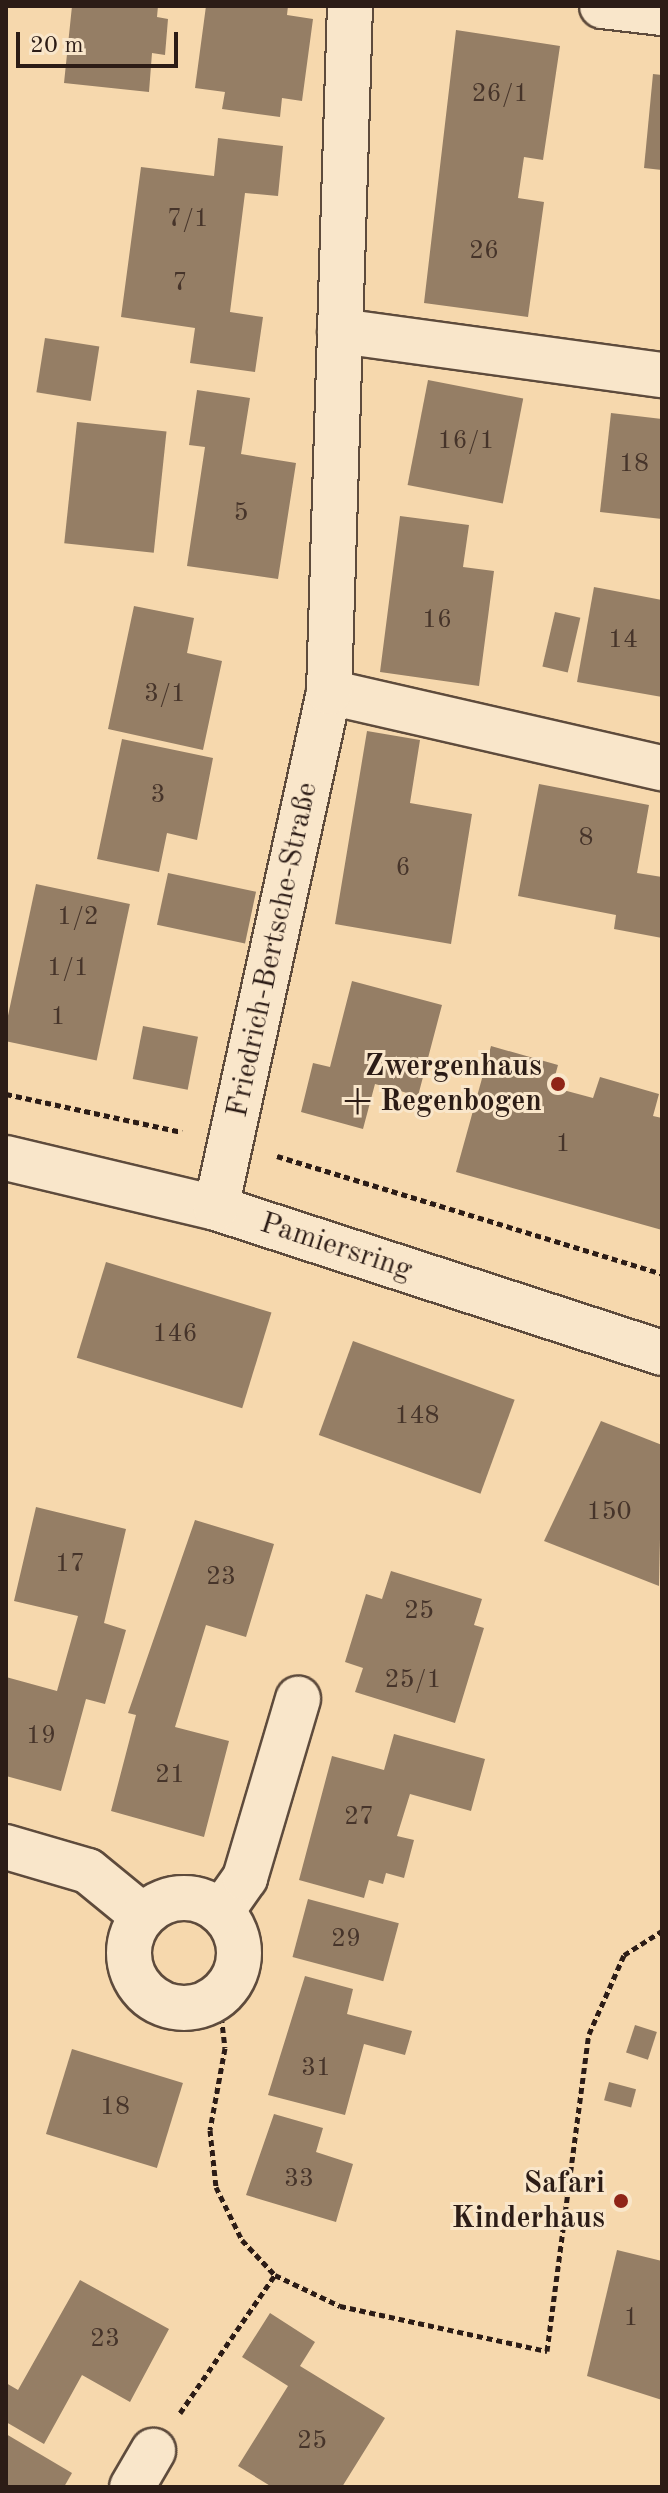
<!DOCTYPE html>
<html>
<head>
<meta charset="utf-8">
<style>
	body { margin:0 }
	#map { position:relative; width:668px; height:2493px; overflow:hidden; background:#f6d8ad; font-family:"Old Standard TT",serif }
	div>[style] { position:absolute }
	.building>* { inset:0; background:#957e65; transform-origin:0 0 }
	.path>* { height:5px; margin-top:-2.5px; transform-origin:0; background:repeating-linear-gradient(90deg,#2c1c16 0 6px,transparent 0 10px) }
	.roads { filter:drop-shadow(2px 0 #5e4b3c) drop-shadow(-2px 0 #5e4b3c) drop-shadow(0 2px #5e4b3c) drop-shadow(0 -2px #5e4b3c) }
	.street>* { height:44px; margin:-22px; padding:0 22px; transform-origin:22px; border-radius:22px; background:#f9e6ca }
	.street>.ring { margin:-22px; padding:0; box-sizing:content-box; background:none; border:44px solid #f9e6ca; border-radius:50% }
	.dots>* { width:22px; height:22px; translate:-50% -50%; box-sizing:border-box; border:4px solid #f9e6ca; border-radius:50% }
	span { translate:-50% -50%; white-space:nowrap; text-align:center; line-height:1.15; -webkit-text-stroke:6px #f9e6ca; paint-order:stroke }
	.number-label { font-size:26px; color:#46342a }
	.number-label span { -webkit-text-stroke-width:0 }
	.street-label { font-size:30px; color:#2c1c16 }
	.poi-label { font-size:30px; color:#2c1c16; font-weight:700 }
	.right { translate:-100% -50%; text-align:right }
	.frame { position:absolute; inset:0; border:8px solid #2c1c16; pointer-events:none }
	.scale { position:absolute; left:16px; top:32px; width:162px; height:36px; box-sizing:border-box; border:4px solid #2c1c16; border-top:0; padding-left:10px; font-size:24px; line-height:28px; white-space:nowrap; color:#2c1c16; -webkit-text-stroke:6px #f9e6ca; paint-order:stroke }
</style>
</head>
<body>
<div id="map">
	<div class="building">
		<div style="clip-path:polygon(72px 6px,158px 6px,157px 17px,168px 19px,165px 55px,152px 53px,149px 92px,64px 83px)"></div>
		<div style="clip-path:polygon(206px 6px,288px 6px,287px 15px,313px 19px,302px 101px,282px 98px,280px 117px,222px 109px,225px 92px,195px 88px)"></div>
		<div style="clip-path:polygon(456px 30px,560px 46px,543px 160px,524px 157px,518px 198px,544px 202px,528px 317px,424px 303px)"></div>
		<div style="clip-path:polygon(653px 74px,662px 75px,662px 170px,644px 168px)"></div>
		<div style="clip-path:polygon(218px 138px,283px 146px,278px 196px,245px 193px,230px 312px,263px 317px,255px 372px,190px 363px,195px 328px,121px 317px,141px 167px,214px 176px)"></div>
		<div style="left:45px;top:338px;width:55px;height:55px;rotate:9deg"></div>
		<div style="left:428px;top:380px;width:97px;height:107px;rotate:11deg"></div>
		<div style="clip-path:polygon(197px 390px,250px 398px,241px 454px,296px 463px,278px 579px,187px 566px,205px 447px,189px 445px)"></div>
		<div style="clip-path:polygon(611px 413px,662px 419px,662px 519px,600px 512px)"></div>
		<div style="left:77px;top:422px;width:90px;height:122px;rotate:6deg"></div>
		<div style="clip-path:polygon(400px 516px,469px 525px,463px 567px,494px 571px,479px 686px,380px 672px)"></div>
		<div style="clip-path:polygon(594px 587px,662px 600px,662px 697px,577px 682px)"></div>
		<div style="clip-path:polygon(134px 606px,194px 618px,187px 653px,222px 661px,203px 750px,108px 729px)"></div>
		<div style="left:555px;top:612px;width:26px;height:56px;rotate:13deg"></div>
		<div style="clip-path:polygon(367px 731px,420px 740px,410px 803px,472px 814px,451px 944px,335px 924px)"></div>
		<div style="clip-path:polygon(122px 739px,213px 758px,197px 840px,167px 833px,159px 872px,97px 859px)"></div>
		<div style="clip-path:polygon(539px 784px,649px 805px,637px 873px,662px 877px,662px 938px,614px 929px,616px 915px,518px 896px)"></div>
		<div style="left:168px;top:873px;width:90px;height:53px;rotate:12deg"></div>
		<div style="left:36px;top:884px;width:96px;height:160px;rotate:12deg"></div>
		<div style="clip-path:polygon(352px 981px,442px 1005px,418px 1096px,375px 1084px,363px 1129px,301px 1112px,313px 1063px,330px 1067px)"></div>
		<div style="left:143px;top:1026px;width:56px;height:54px;rotate:11deg"></div>
		<div style="clip-path:polygon(491px 1046px,558px 1065px,552px 1087px,593px 1098px,600px 1077px,659px 1094px,653px 1116px,662px 1118px,662px 1230px,456px 1172px)"></div>
		<div style="left:106px;top:1262px;width:173px;height:100px;rotate:17deg"></div>
		<div style="left:353px;top:1341px;width:172px;height:100px;rotate:20deg"></div>
		<div style="clip-path:polygon(601px 1421px,662px 1445px,659px 1586px,544px 1541px)"></div>
		<div style="clip-path:polygon(36px 1507px,126px 1529px,104px 1623px,126px 1630px,105px 1704px,86px 1699px,61px 1791px,6px 1776px,6px 1677px,57px 1691px,78px 1616px,14px 1601px)"></div>
		<div style="clip-path:polygon(195px 1520px,274px 1544px,246px 1637px,206px 1625px,175px 1727px,229px 1741px,204px 1837px,111px 1811px,136px 1715px,128px 1713px)"></div>
		<div style="clip-path:polygon(391px 1571px,482px 1599px,474px 1625px,484px 1628px,455px 1723px,355px 1692px,363px 1668px,345px 1662px,366px 1594px,382px 1599px)"></div>
		<div style="clip-path:polygon(394px 1734px,485px 1759px,471px 1811px,410px 1794px,397px 1836px,414px 1840px,404px 1878px,386px 1873px,383px 1884px,369px 1880px,364px 1898px,299px 1880px,332px 1756px,384px 1770px)"></div>
		<div style="left:308px;top:1899px;width:94px;height:60px;rotate:15deg"></div>
		<div style="clip-path:polygon(305px 1976px,353px 1989px,347px 2014px,412px 2031px,405px 2055px,364px 2044px,345px 2115px,268px 2095px)"></div>
		<div style="left:635px;top:2025px;width:23px;height:29px;rotate:18deg"></div>
		<div style="left:72px;top:2049px;width:116px;height:89px;rotate:17deg"></div>
		<div style="left:609px;top:2082px;width:28px;height:19px;rotate:15deg"></div>
		<div style="clip-path:polygon(274px 2114px,323px 2128px,316px 2152px,353px 2164px,336px 2222px,246px 2195px)"></div>
		<div style="clip-path:polygon(617px 2250px,662px 2261px,662px 2400px,587px 2376px)"></div>
		<div style="clip-path:polygon(80px 2280px,169px 2329px,130px 2402px,82px 2375px,44px 2444px,6px 2422px,6px 2383px,18px 2390px)"></div>
		<div style="clip-path:polygon(270px 2313px,315px 2342px,300px 2366px,385px 2418px,342px 2487px,272px 2487px,238px 2466px,288px 2386px,242px 2357px)"></div>
		<div style="clip-path:polygon(6px 2434px,72px 2473px,64px 2487px,6px 2487px)"></div>
	</div>
	<div class="path">
		<div style="left:6px;top:1094px;width:180px;rotate:12.2deg"></div>
		<div style="left:277px;top:1156px;width:403px;rotate:17deg"></div>
		<div style="left:219px;top:1997px;width:51px;rotate:83.3deg"></div>
		<div style="left:225px;top:2048px;width:83px;rotate:100.4deg"></div>
		<div style="left:210px;top:2130px;width:57px;rotate:84deg"></div>
		<div style="left:216px;top:2187px;width:59px;rotate:63.9deg"></div>
		<div style="left:242px;top:2240px;width:48px;rotate:46.7deg"></div>
		<div style="left:275px;top:2275px;width:72px;rotate:25.5deg"></div>
		<div style="left:340px;top:2306px;width:212px;rotate:12.3deg"></div>
		<div style="left:547px;top:2351px;width:320px;rotate:-82.5deg"></div>
		<div style="left:589px;top:2034px;width:86px;rotate:-66.1deg"></div>
		<div style="left:624px;top:1955px;width:45px;rotate:-32.3deg"></div>
		<div style="left:180px;top:2413px;width:168px;rotate:-55.5deg"></div>
	</div>
	<div class="roads">
		<div class="street">
			<div style="left:602px;top:6px;width:60px;rotate:6.7deg"></div>
			<div style="left:340px;top:331px;width:325px;rotate:7.8deg"></div>
			<div style="left:329px;top:692px;width:342px;rotate:12.9deg"></div>
			<div style="left:6px;top:1158px;width:216px;rotate:13.4deg"></div>
			<div style="left:216px;top:1208px;width:469px;rotate:18deg"></div>
			<div style="left:216px;top:1208px;width:528px;rotate:-77.65deg"></div>
			<div style="left:329px;top:692px;width:686px;rotate:-88.25deg"></div>
			<div style="left:6px;top:1847px;width:85px;rotate:16.3deg"></div>
			<div style="left:88px;top:1871px;width:71px;rotate:39.3deg"></div>
			<div class="ring" style="left:129px;top:1898px;width:66px;height:66px"></div>
			<div style="left:221px;top:1912px;width:42px;rotate:-54.8deg"></div>
			<div style="left:245px;top:1878px;width:187px;rotate:-73.5deg"></div>
			<div style="left:132px;top:2487px;width:42px;rotate:-59.7deg"></div>
		</div>
	</div>
	<div class="dots">
		<div style="left:558px;top:1084px;background:#8f2418"></div>
		<div style="left:621px;top:2201px;background:#8f2418"></div>
	</div>
	<div class="number-label">
		<span style="left:500px;top:95px">26/1</span>
		<span style="left:188px;top:220px">7/1</span>
		<span style="left:484px;top:252px">26</span>
		<span style="left:180px;top:284px">7</span>
		<span style="left:466px;top:442px">16/1</span>
		<span style="left:634px;top:465px">18</span>
		<span style="left:241px;top:514px">5</span>
		<span style="left:437px;top:621px">16</span>
		<span style="left:623px;top:641px">14</span>
		<span style="left:165px;top:695px">3/1</span>
		<span style="left:158px;top:796px">3</span>
		<span style="left:586px;top:839px">8</span>
		<span style="left:403px;top:869px">6</span>
		<span style="left:78px;top:918px">1/2</span>
		<span style="left:68px;top:969px">1/1</span>
		<span style="left:58px;top:1018px">1</span>
		<span style="left:563px;top:1145px">1</span>
		<span style="left:175px;top:1335px">146</span>
		<span style="left:417px;top:1417px">148</span>
		<span style="left:609px;top:1513px">150</span>
		<span style="left:70px;top:1565px">17</span>
		<span style="left:221px;top:1578px">23</span>
		<span style="left:419px;top:1612px">25</span>
		<span style="left:413px;top:1681px">25/1</span>
		<span style="left:41px;top:1737px">19</span>
		<span style="left:170px;top:1776px">21</span>
		<span style="left:359px;top:1818px">27</span>
		<span style="left:346px;top:1940px">29</span>
		<span style="left:316px;top:2069px">31</span>
		<span style="left:115px;top:2108px">18</span>
		<span style="left:299px;top:2180px">33</span>
		<span style="left:631px;top:2319px">1</span>
		<span style="left:105px;top:2340px">23</span>
		<span style="left:312px;top:2442px">25</span>
	</div>
	<div class="street-label">
		<span style="left:273px;top:950px;rotate:-78deg">Friedrich-Bertsche-Straße</span>
		<span style="left:336px;top:1247px;rotate:18deg">Pamiersring</span>
	</div>
	<div class="poi-label">
		<span class="right" style="left:542px;top:1084px">Zwergenhaus<br>+ Regenbogen</span>
		<span class="right" style="left:605px;top:2201px">Safari<br>Kinderhaus</span>
	</div>
	<div class="frame"></div>
	<div class="scale">20 m</div>
</div>
</body>
</html>
